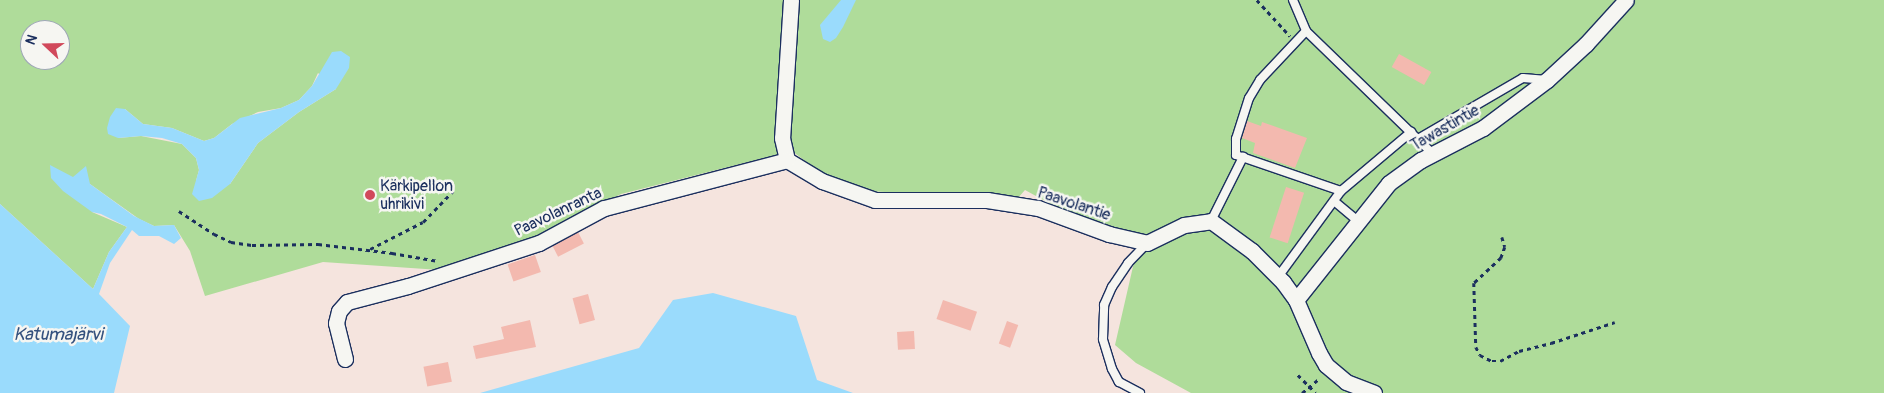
<!DOCTYPE html>
<html>
<head>
<meta charset="utf-8">
<style>
	body { margin:0 }
	#map { position:relative; width:1884px; height:393px; overflow:hidden; background:#f5e4de; font-family:Pangolin,sans-serif }
	div>[style] { position:absolute }
	.green>* { inset:0; background:#afdc9a }
	.water>* { inset:0; background:#9adbfc }
	.building>* { inset:0; background:#f3b9af; transform-origin:0 0 }
	.path>* { height:2.5px; margin-top:-1.25px; transform-origin:0; background:repeating-linear-gradient(90deg,#1b2f5e 0 4px,transparent 0 8px) }
	.roads { filter:drop-shadow(1px 0 #1b2f5e) drop-shadow(-1px 0 #1b2f5e) drop-shadow(0 1px #1b2f5e) drop-shadow(0 -1px #1b2f5e) }
	.service>* { height:8px; margin:-4px; padding:0 4px; transform-origin:4px; border-radius:4px; background:#f6f6f2 }
	.minor>* { height:15px; margin:-7.5px; padding:0 7.5px; transform-origin:7.5px; border-radius:7.5px; background:#f6f6f2 }
	.dots>* { width:14px; height:14px; translate:-50% -50%; box-sizing:border-box; border:2px solid #f6f6f2; border-radius:50% }
	span { translate:-50% -50%; white-space:nowrap; text-align:center; line-height:1.15; -webkit-text-stroke:5px #f6f6f2; paint-order:stroke }
	.street-label { font-size:16px; color:#1b2f5e }
	.poi-label { font-size:16px; color:#1b2f5e }
	.left { translate:0 -50%; text-align:left }
	.water-label { font-size:18px; color:#34517e; font-style:italic }
	.north { position:absolute; left:20px; top:20px; width:50px; height:50px; box-sizing:border-box; background:#f6f6f2; border:1px solid #9ea6b7; border-radius:50%; rotate:291deg; font-size:14px; font-weight:700; line-height:20px; text-align:center; color:#1b2f5e }
	.north::after { content:''; display:block; margin:auto; width:18px; height:22px; background:#d1495b; clip-path:polygon(50% 0,100% 100%,50% 72%,0 100%) }
</style>
</head>
<body>
<div id="map">
	<div class="green">
		<div style="clip-path:polygon(evenodd,0 0,1884px 0,1884px 393px,1191px 393px,1136px 363px,1115px 345px,1140px 236px,1102px 232px,1025px 190px,1017px 199px,866px 191px,821px 173px,792px 151px,621px 194px,524px 244px,440px 270px,323px 262px,205px 296px,190px 251px,174px 225px,154px 226px,139px 219px,90px 184px,92px 212px,127px 227px,109px 252px,93px 289px,0 204px,0 0,30px 30px,60px 30px,60px 60px,30px 60px,30px 30px,0 0,318px 73px,336px 89px,299px 112px,258px 143px,230px 184px,196px 181px,199px 170px,196px 158px,182px 144px,141px 136px,118px 138px,125px 109px,143px 124px,172px 128px,204px 141px,214px 138px,232px 124px,258px 112px,281px 108px,299px 100px,312px 86px,318px 73px)"></div>
	</div>
	<div class="water">
		<div style="clip-path:polygon(841px 0,856px 0,843px 27px,836px 38px,830px 42px,823px 39px,820px 25px)"></div>
		<div style="clip-path:polygon(341px 51px,350px 57px,349px 68px,336px 89px,299px 112px,258px 143px,230px 184px,212px 198px,199px 201px,192px 194px,199px 170px,196px 158px,182px 144px,162px 138px,141px 136px,118px 138px,108px 134px,107px 128px,110px 117px,116px 108px,125px 109px,143px 124px,172px 128px,204px 141px,214px 138px,240px 118px,281px 108px,299px 100px,312px 86px,332px 52px)"></div>
		<div style="clip-path:polygon(50px 165px,73px 177px,86px 166px,90px 184px,134px 216px,154px 226px,174px 225px,181px 238px,174px 244px,159px 236px,139px 236px,132px 230px,110px 263px,99px 294px,130px 326px,114px 393px,0 393px,0 204px,93px 289px,109px 252px,127px 227px,101px 214px,92px 212px,63px 191px,51px 178px)"></div>
		<div style="clip-path:polygon(713px 293px,796px 316px,817px 380px,853px 393px,480px 393px,639px 348px,673px 300px)"></div>
	</div>
	<div class="building">
		<div style="left:1399px;top:54px;width:37px;height:15px;rotate:29deg"></div>
		<div style="clip-path:polygon(1247px 121px,1261px 126px,1262px 122px,1307px 138px,1295px 168px,1253px 153px,1255px 143px,1242px 138px)"></div>
		<div style="left:1286px;top:187px;width:19px;height:53px;rotate:18deg"></div>
		<div style="left:578px;top:232px;width:13px;height:29px;rotate:63deg"></div>
		<div style="left:535px;top:255px;width:18px;height:29px;rotate:71deg"></div>
		<div style="left:588px;top:294px;width:27px;height:16px;rotate:75deg"></div>
		<div style="left:943px;top:300px;width:36px;height:20px;rotate:19deg"></div>
		<div style="clip-path:polygon(530px 320px,536px 347px,476px 359px,473px 346px,504px 339px,501px 327px)"></div>
		<div style="left:1007px;top:321px;width:12px;height:24px;rotate:20deg"></div>
		<div style="left:914px;top:331px;width:18px;height:17px;rotate:87deg"></div>
		<div style="left:448px;top:362px;width:20px;height:25px;rotate:79deg"></div>
	</div>
	<div class="path">
		<div style="left:1257px;top:0;width:49px;rotate:47.5deg"></div>
		<div style="left:179px;top:211px;width:42px;rotate:33.3deg"></div>
		<div style="left:214px;top:234px;width:19px;rotate:25deg"></div>
		<div style="left:231px;top:242px;width:21px;rotate:8deg"></div>
		<div style="left:252px;top:245px;width:66px;rotate:-0.9deg"></div>
		<div style="left:318px;top:244px;width:75px;rotate:6.9deg"></div>
		<div style="left:392px;top:253px;width:47px;rotate:9.9deg"></div>
		<div style="left:1502px;top:237px;width:10px;rotate:73deg"></div>
		<div style="left:1505px;top:247px;width:12px;rotate:110deg"></div>
		<div style="left:1501px;top:258px;width:37px;rotate:137deg"></div>
		<div style="left:1474px;top:283px;width:64px;rotate:88.2deg"></div>
		<div style="left:1476px;top:347px;width:9px;rotate:63deg"></div>
		<div style="left:1480px;top:355px;width:13px;rotate:27deg"></div>
		<div style="left:1492px;top:361px;width:8px"></div>
		<div style="left:1500px;top:361px;width:21px;rotate:-28deg"></div>
		<div style="left:1519px;top:351px;width:33px;rotate:-14deg"></div>
		<div style="left:1551px;top:343px;width:67px;rotate:-18.2deg"></div>
		<div style="left:370px;top:249px;width:59px;rotate:-27deg"></div>
		<div style="left:423px;top:222px;width:43px;rotate:-45.9deg"></div>
		<div style="left:1298px;top:375px;width:25px;rotate:45deg"></div>
		<div style="left:1302px;top:393px;width:23px;rotate:-40deg"></div>
	</div>
	<div class="roads">
		<div class="service">
			<div style="left:1293px;top:0;width:34px;rotate:67deg"></div>
			<div style="left:1306px;top:31px;width:177px;rotate:44.1deg"></div>
			<div style="left:1306px;top:31px;width:67px;rotate:133.2deg"></div>
			<div style="left:1260px;top:80px;width:21px;rotate:121deg"></div>
			<div style="left:1249px;top:98px;width:43px;rotate:107.6deg"></div>
			<div style="left:1236px;top:139px;width:16px;rotate:90deg"></div>
			<div style="left:1236px;top:155px;width:111px;rotate:18.9deg"></div>
			<div style="left:1341px;top:191px;width:92px;rotate:-40.1deg"></div>
			<div style="left:1418px;top:139px;width:121px;rotate:-30.2deg"></div>
			<div style="left:1523px;top:78px;width:21px;rotate:5deg"></div>
			<div style="left:1334px;top:201px;width:31px;rotate:40deg"></div>
			<div style="left:1211px;top:221px;width:72px;rotate:-63.4deg"></div>
			<div style="left:1278px;top:277px;width:107px;rotate:-53.8deg"></div>
			<div style="left:1140px;top:393px;width:24px;rotate:-152deg"></div>
			<div style="left:1119px;top:382px;width:15px;rotate:-118deg"></div>
			<div style="left:1112px;top:369px;width:31px;rotate:-107deg"></div>
			<div style="left:1103px;top:339px;width:34px;rotate:-88deg"></div>
			<div style="left:1104px;top:305px;width:20px;rotate:-66deg"></div>
			<div style="left:1112px;top:287px;width:29px;rotate:-56deg"></div>
			<div style="left:1128px;top:263px;width:28px;rotate:-46deg"></div>
		</div>
		<div class="minor">
			<div style="left:791px;top:0;width:138px;rotate:93.7deg"></div>
			<div style="left:782px;top:138px;width:23px;rotate:77deg"></div>
			<div style="left:787px;top:160px;width:41px;rotate:31deg"></div>
			<div style="left:822px;top:181px;width:56px;rotate:19.7deg"></div>
			<div style="left:875px;top:200px;width:112px"></div>
			<div style="left:987px;top:200px;width:52px;rotate:8.9deg"></div>
			<div style="left:1038px;top:208px;width:76px;rotate:20.1deg"></div>
			<div style="left:1109px;top:234px;width:39px;rotate:13deg"></div>
			<div style="left:1147px;top:243px;width:41px;rotate:-25.9deg"></div>
			<div style="left:1184px;top:225px;width:27px;rotate:-8deg"></div>
			<div style="left:1211px;top:221px;width:51px;rotate:36.2deg"></div>
			<div style="left:1252px;top:251px;width:44px;rotate:45deg"></div>
			<div style="left:1283px;top:282px;width:22px;rotate:54deg"></div>
			<div style="left:1296px;top:300px;width:58px;rotate:66.5deg"></div>
			<div style="left:1319px;top:353px;width:14px;rotate:60deg"></div>
			<div style="left:1326px;top:365px;width:26px;rotate:40deg"></div>
			<div style="left:1346px;top:382px;width:30px;rotate:21deg"></div>
			<div style="left:1296px;top:300px;width:149px;rotate:-51.5deg"></div>
			<div style="left:1389px;top:183px;width:39px;rotate:-36deg"></div>
			<div style="left:1421px;top:160px;width:70px;rotate:-27.3deg"></div>
			<div style="left:1483px;top:128px;width:80px;rotate:-36.9deg"></div>
			<div style="left:1547px;top:80px;width:53px;rotate:-42.7deg"></div>
			<div style="left:1586px;top:44px;width:59px;rotate:-47.7deg"></div>
			<div style="left:345px;top:359px;width:37px;rotate:-104deg"></div>
			<div style="left:336px;top:323px;width:12px;rotate:-76deg"></div>
			<div style="left:339px;top:311px;width:12px;rotate:-48deg"></div>
			<div style="left:347px;top:302px;width:63px;rotate:-14.7deg"></div>
			<div style="left:408px;top:286px;width:138px;rotate:-18.2deg"></div>
			<div style="left:539px;top:243px;width:74px;rotate:-28.3deg"></div>
			<div style="left:604px;top:208px;width:189px;rotate:-14.7deg"></div>
		</div>
	</div>
	<div class="dots">
		<div style="left:370px;top:195px;background:#d1495b"></div>
	</div>
	<div class="street-label">
		<span style="left:1445px;top:128px;rotate:-30deg">Tawastintie</span>
		<span style="left:1074px;top:204px;rotate:18deg">Paavolantie</span>
		<span style="left:558px;top:212px;rotate:-25deg">Paavolanranta</span>
	</div>
	<div class="poi-label">
		<span class="left" style="left:380px;top:195px">Kärkipellon<br>uhrikivi</span>
	</div>
	<div class="water-label">
		<span style="left:58px;top:335px">Katumajärvi</span>
	</div>
	<div class="north">N</div>
</div>
</body>
</html>
